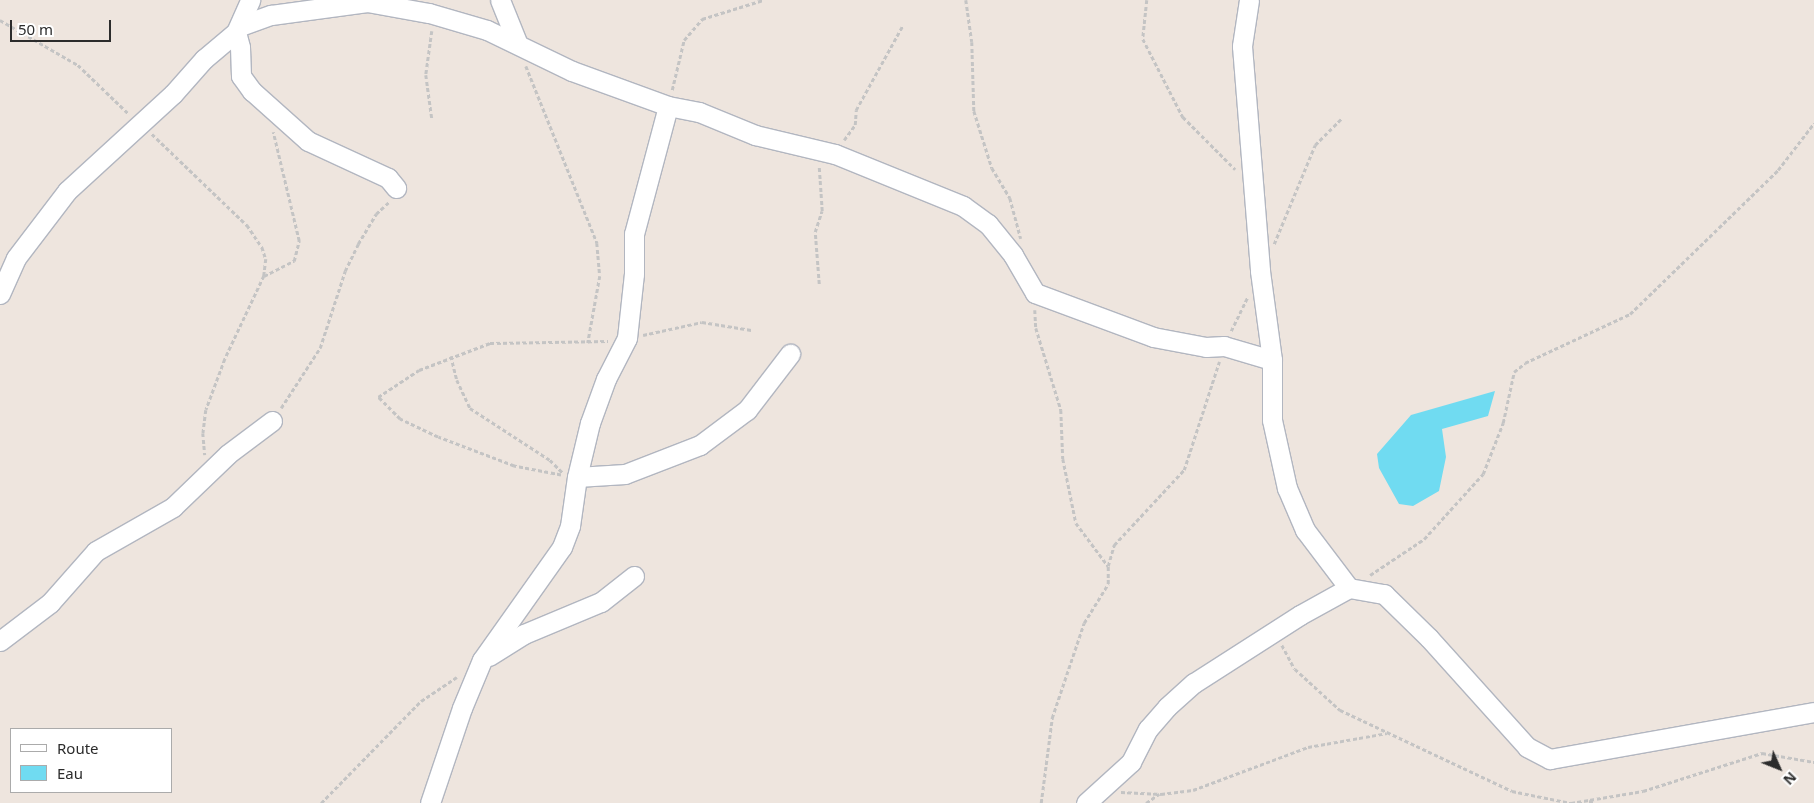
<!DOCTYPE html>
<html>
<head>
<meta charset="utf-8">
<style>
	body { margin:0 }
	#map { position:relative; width:1814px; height:803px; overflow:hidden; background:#eee5de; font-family:"Noto Sans",sans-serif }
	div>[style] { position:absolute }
	.water>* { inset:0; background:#70dbf1 }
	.path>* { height:2.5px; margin-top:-1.25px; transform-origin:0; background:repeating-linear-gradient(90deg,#c4c4c4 0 4px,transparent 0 6.5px) }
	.roads { filter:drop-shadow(1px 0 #b2b6c0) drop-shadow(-1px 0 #b2b6c0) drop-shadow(0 1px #b2b6c0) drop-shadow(0 -1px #b2b6c0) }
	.minor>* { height:19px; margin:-9.5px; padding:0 9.5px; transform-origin:9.5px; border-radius:9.5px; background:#fff }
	span { translate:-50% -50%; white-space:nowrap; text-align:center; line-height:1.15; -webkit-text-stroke:4.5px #fff; paint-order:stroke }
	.legend { position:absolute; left:10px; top:728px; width:162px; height:65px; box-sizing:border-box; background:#fff; border:1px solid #ababab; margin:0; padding:6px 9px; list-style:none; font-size:15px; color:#2c2c2c }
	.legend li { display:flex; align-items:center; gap:10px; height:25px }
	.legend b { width:25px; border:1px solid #ababab }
	.north { position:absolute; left:1754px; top:743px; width:50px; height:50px; -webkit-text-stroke:4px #fff; paint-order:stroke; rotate:134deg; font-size:14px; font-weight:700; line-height:20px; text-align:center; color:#2c2c2c }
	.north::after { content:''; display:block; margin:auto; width:18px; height:22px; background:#2c2c2c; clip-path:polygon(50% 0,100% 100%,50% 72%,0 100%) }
	.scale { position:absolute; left:10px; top:20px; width:101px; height:22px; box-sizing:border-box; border:2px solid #2c2c2c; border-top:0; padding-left:6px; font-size:15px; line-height:18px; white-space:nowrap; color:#2c2c2c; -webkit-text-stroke:4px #fff; paint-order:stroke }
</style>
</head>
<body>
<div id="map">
	<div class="water">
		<div style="clip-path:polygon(1495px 391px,1488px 416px,1442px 429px,1446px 457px,1439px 491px,1413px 506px,1399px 504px,1379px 468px,1377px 454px,1411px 415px)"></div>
	</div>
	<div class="path">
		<div style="left:966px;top:0;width:42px;rotate:81.9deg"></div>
		<div style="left:972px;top:42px;width:69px;rotate:88.3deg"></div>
		<div style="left:974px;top:111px;width:60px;rotate:72.5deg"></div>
		<div style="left:992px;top:168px;width:35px;rotate:59deg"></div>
		<div style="left:1010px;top:198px;width:42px;rotate:75deg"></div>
		<div style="left:1147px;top:0;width:39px;rotate:96deg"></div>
		<div style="left:1143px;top:39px;width:88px;rotate:62.9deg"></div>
		<div style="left:1183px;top:117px;width:74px;rotate:45deg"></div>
		<div style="left:0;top:20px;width:90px;rotate:30deg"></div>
		<div style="left:78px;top:65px;width:71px;rotate:43.9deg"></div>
		<div style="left:432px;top:31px;width:44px;rotate:97.8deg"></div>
		<div style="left:426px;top:75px;width:44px;rotate:82.2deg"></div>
		<div style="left:526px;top:66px;width:191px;rotate:68.1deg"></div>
		<div style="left:597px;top:243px;width:33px;rotate:85deg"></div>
		<div style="left:600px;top:276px;width:68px;rotate:100.2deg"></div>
		<div style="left:672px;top:90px;width:51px;rotate:-76.5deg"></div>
		<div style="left:684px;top:40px;width:28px;rotate:-49deg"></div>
		<div style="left:702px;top:19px;width:64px;rotate:-17.3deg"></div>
		<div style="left:152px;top:134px;width:132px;rotate:43.8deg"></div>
		<div style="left:247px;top:225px;width:27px;rotate:56deg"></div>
		<div style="left:262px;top:247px;width:13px;rotate:72deg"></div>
		<div style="left:266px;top:259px;width:17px;rotate:97deg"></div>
		<div style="left:264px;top:276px;width:92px;rotate:115.2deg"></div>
		<div style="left:225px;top:359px;width:54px;rotate:110.4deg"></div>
		<div style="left:206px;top:410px;width:23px;rotate:97deg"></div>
		<div style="left:203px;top:433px;width:22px;rotate:85deg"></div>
		<div style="left:844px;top:140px;width:19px;rotate:-54deg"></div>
		<div style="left:855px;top:125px;width:15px;rotate:-86deg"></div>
		<div style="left:856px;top:110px;width:97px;rotate:-61.1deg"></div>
		<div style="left:1274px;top:244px;width:107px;rotate:-67.5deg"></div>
		<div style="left:1315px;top:145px;width:37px;rotate:-45deg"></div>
		<div style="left:264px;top:276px;width:34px;rotate:-27deg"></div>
		<div style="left:294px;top:261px;width:21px;rotate:-76deg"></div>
		<div style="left:299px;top:241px;width:112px;rotate:-103.4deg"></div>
		<div style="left:819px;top:284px;width:52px;rotate:-94.4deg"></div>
		<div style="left:815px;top:232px;width:22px;rotate:-72deg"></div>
		<div style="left:822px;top:211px;width:44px;rotate:-93.9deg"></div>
		<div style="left:1035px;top:310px;width:18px;rotate:87deg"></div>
		<div style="left:1036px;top:328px;width:86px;rotate:73deg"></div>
		<div style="left:1061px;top:410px;width:49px;rotate:87.7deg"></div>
		<div style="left:1063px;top:459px;width:65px;rotate:78.5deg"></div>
		<div style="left:1076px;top:523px;width:54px;rotate:53.3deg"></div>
		<div style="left:1231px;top:331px;width:37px;rotate:-64deg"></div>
		<div style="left:643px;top:335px;width:60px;rotate:-12.4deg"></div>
		<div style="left:702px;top:322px;width:50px;rotate:9.3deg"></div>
		<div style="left:451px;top:356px;width:25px;rotate:76deg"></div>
		<div style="left:457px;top:380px;width:31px;rotate:65deg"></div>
		<div style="left:470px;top:408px;width:95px;rotate:33deg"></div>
		<div style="left:550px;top:460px;width:18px;rotate:45deg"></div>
		<div style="left:281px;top:408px;width:72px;rotate:-57deg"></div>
		<div style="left:320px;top:348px;width:81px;rotate:-72deg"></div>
		<div style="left:345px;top:271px;width:30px;rotate:-64deg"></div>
		<div style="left:358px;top:244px;width:35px;rotate:-59deg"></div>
		<div style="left:376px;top:214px;width:19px;rotate:-43deg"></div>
		<div style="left:561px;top:475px;width:48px;rotate:-169.2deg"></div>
		<div style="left:514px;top:466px;width:81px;rotate:-159.1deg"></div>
		<div style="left:438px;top:437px;width:42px;rotate:-154.7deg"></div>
		<div style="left:400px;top:419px;width:31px;rotate:-135deg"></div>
		<div style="left:378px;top:397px;width:49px;rotate:-33.4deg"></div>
		<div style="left:419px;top:370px;width:76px;rotate:-20.8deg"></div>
		<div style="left:490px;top:343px;width:118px;rotate:-1deg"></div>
		<div style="left:1370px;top:575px;width:65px;rotate:-33.7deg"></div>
		<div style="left:1424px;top:539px;width:88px;rotate:-47.8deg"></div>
		<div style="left:1483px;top:474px;width:55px;rotate:-68.6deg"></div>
		<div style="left:1503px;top:423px;width:52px;rotate:-77.8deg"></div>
		<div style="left:1514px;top:372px;width:14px;rotate:-39deg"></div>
		<div style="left:1525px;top:363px;width:116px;rotate:-25deg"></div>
		<div style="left:1630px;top:314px;width:206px;rotate:-44.2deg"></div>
		<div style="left:1778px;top:170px;width:59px;rotate:-52.5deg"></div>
		<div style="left:1282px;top:645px;width:27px;rotate:62deg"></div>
		<div style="left:1295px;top:669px;width:61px;rotate:42.3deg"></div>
		<div style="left:1340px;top:710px;width:190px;rotate:25.2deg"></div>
		<div style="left:1512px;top:791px;width:60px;rotate:11.5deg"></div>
		<div style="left:1571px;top:803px;width:73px;rotate:-9.5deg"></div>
		<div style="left:1643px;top:791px;width:125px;rotate:-17.7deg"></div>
		<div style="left:1762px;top:753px;width:53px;rotate:9.8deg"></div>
		<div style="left:1121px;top:792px;width:40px;rotate:2.9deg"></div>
		<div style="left:1161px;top:794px;width:32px;rotate:-7deg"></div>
		<div style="left:1193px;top:790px;width:123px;rotate:-20.5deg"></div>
		<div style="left:1308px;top:747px;width:80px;rotate:-10deg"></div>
		<div style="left:1589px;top:801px;width:6px;rotate:18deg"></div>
		<div style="left:321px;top:803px;width:143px;rotate:-45.6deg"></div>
		<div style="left:421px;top:701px;width:43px;rotate:-33.7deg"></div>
		<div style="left:1041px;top:803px;width:86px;rotate:-82.6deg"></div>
		<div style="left:1052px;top:718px;width:100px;rotate:-71.4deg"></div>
		<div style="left:1084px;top:623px;width:46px;rotate:-58.4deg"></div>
		<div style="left:1108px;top:584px;width:18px;rotate:-90deg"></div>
		<div style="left:1108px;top:566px;width:22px;rotate:-74deg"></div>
		<div style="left:1114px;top:545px;width:103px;rotate:-47deg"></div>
		<div style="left:1184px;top:470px;width:114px;rotate:-72deg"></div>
		<div style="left:1146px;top:803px;width:16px;rotate:-35deg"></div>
	</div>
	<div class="roads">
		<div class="minor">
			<div style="left:500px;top:0;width:45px;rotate:68deg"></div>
			<div style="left:1249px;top:0;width:47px;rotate:98.7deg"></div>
			<div style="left:1242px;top:46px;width:226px;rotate:85.4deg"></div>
			<div style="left:1260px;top:271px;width:90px;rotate:82.3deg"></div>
			<div style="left:1272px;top:360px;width:60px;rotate:90deg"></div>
			<div style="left:1272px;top:420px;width:70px;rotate:77.6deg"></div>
			<div style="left:1287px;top:488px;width:46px;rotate:66.8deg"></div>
			<div style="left:1305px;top:530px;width:73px;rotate:52.8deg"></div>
			<div style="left:240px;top:26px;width:33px;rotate:-20deg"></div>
			<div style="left:271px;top:15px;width:97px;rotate:-7.7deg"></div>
			<div style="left:367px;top:2px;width:63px;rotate:10.1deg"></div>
			<div style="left:429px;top:13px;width:60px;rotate:16.3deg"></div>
			<div style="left:487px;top:30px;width:94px;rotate:25.8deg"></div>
			<div style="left:572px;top:71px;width:102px;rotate:20deg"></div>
			<div style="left:668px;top:106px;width:32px;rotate:11deg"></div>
			<div style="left:699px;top:112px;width:61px;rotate:22.3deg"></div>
			<div style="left:755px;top:135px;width:82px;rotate:13.4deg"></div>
			<div style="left:835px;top:154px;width:138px;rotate:22.1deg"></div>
			<div style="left:963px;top:206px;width:31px;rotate:36deg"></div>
			<div style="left:988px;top:224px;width:40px;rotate:51deg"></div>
			<div style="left:1013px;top:255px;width:44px;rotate:59.9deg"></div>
			<div style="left:1035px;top:293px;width:126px;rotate:20.4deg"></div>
			<div style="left:1153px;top:337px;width:54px;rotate:10.7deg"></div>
			<div style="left:1206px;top:347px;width:18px;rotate:-3deg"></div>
			<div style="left:1224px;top:346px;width:50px;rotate:16.3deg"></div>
			<div style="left:236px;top:32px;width:16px;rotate:75deg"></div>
			<div style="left:240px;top:47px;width:29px;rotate:88deg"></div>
			<div style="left:241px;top:76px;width:19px;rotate:54deg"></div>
			<div style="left:252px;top:91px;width:75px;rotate:41.8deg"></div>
			<div style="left:308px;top:141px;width:88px;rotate:24.8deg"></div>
			<div style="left:388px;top:178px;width:13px;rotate:51deg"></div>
			<div style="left:0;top:294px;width:39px;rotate:-66deg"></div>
			<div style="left:16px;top:258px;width:84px;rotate:-52.7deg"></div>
			<div style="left:67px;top:191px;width:144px;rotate:-42.5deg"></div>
			<div style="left:173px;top:94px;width:47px;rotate:-48.5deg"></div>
			<div style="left:204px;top:59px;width:42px;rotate:-40.2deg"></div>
			<div style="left:236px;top:32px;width:35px;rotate:-66deg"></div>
			<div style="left:577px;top:477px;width:48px;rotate:-3.6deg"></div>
			<div style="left:625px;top:474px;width:80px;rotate:-21.1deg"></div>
			<div style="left:700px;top:445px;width:59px;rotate:-36.7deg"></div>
			<div style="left:747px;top:410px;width:71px;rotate:-52.5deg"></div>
			<div style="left:0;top:641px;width:63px;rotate:-37.2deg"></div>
			<div style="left:50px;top:603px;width:69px;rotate:-48.5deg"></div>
			<div style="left:96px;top:551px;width:89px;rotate:-29.7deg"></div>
			<div style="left:173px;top:507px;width:76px;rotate:-43.9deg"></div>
			<div style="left:228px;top:454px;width:55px;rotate:-36.9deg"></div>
			<div style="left:489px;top:656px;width:41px;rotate:-32.2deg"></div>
			<div style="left:524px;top:634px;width:83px;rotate:-22.6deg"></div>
			<div style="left:601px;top:602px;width:42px;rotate:-38.2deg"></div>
			<div style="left:430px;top:803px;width:100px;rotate:-71.4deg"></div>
			<div style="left:462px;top:708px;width:52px;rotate:-67.4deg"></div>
			<div style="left:482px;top:660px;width:138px;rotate:-54.7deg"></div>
			<div style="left:562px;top:547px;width:22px;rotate:-69deg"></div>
			<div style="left:570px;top:526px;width:49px;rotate:-81.9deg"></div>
			<div style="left:577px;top:477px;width:56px;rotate:-76.5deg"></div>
			<div style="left:590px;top:423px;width:47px;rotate:-70deg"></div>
			<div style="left:606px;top:379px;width:46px;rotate:-62.9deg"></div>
			<div style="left:627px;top:338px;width:64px;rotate:-83.8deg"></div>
			<div style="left:634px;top:274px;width:40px;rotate:-90deg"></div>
			<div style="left:634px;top:234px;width:132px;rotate:-75.1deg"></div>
			<div style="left:1086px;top:803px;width:61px;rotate:-42.3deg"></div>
			<div style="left:1131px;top:762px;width:37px;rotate:-63deg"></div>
			<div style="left:1148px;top:729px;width:29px;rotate:-49deg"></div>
			<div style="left:1167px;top:707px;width:36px;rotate:-42deg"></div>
			<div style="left:1194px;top:683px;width:126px;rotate:-32.7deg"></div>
			<div style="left:1300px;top:615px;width:56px;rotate:-28.9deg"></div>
			<div style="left:1349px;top:588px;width:36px;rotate:10deg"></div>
			<div style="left:1384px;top:594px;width:63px;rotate:44.4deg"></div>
			<div style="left:1429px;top:638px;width:147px;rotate:48deg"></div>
			<div style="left:1527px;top:747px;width:26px;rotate:28deg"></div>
			<div style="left:1550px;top:759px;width:268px;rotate:-10.1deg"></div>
		</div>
	</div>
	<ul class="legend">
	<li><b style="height:6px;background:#fff"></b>Route</li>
	<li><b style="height:14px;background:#70dbf1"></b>Eau</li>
	</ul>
	<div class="north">N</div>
	<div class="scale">50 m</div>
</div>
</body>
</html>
